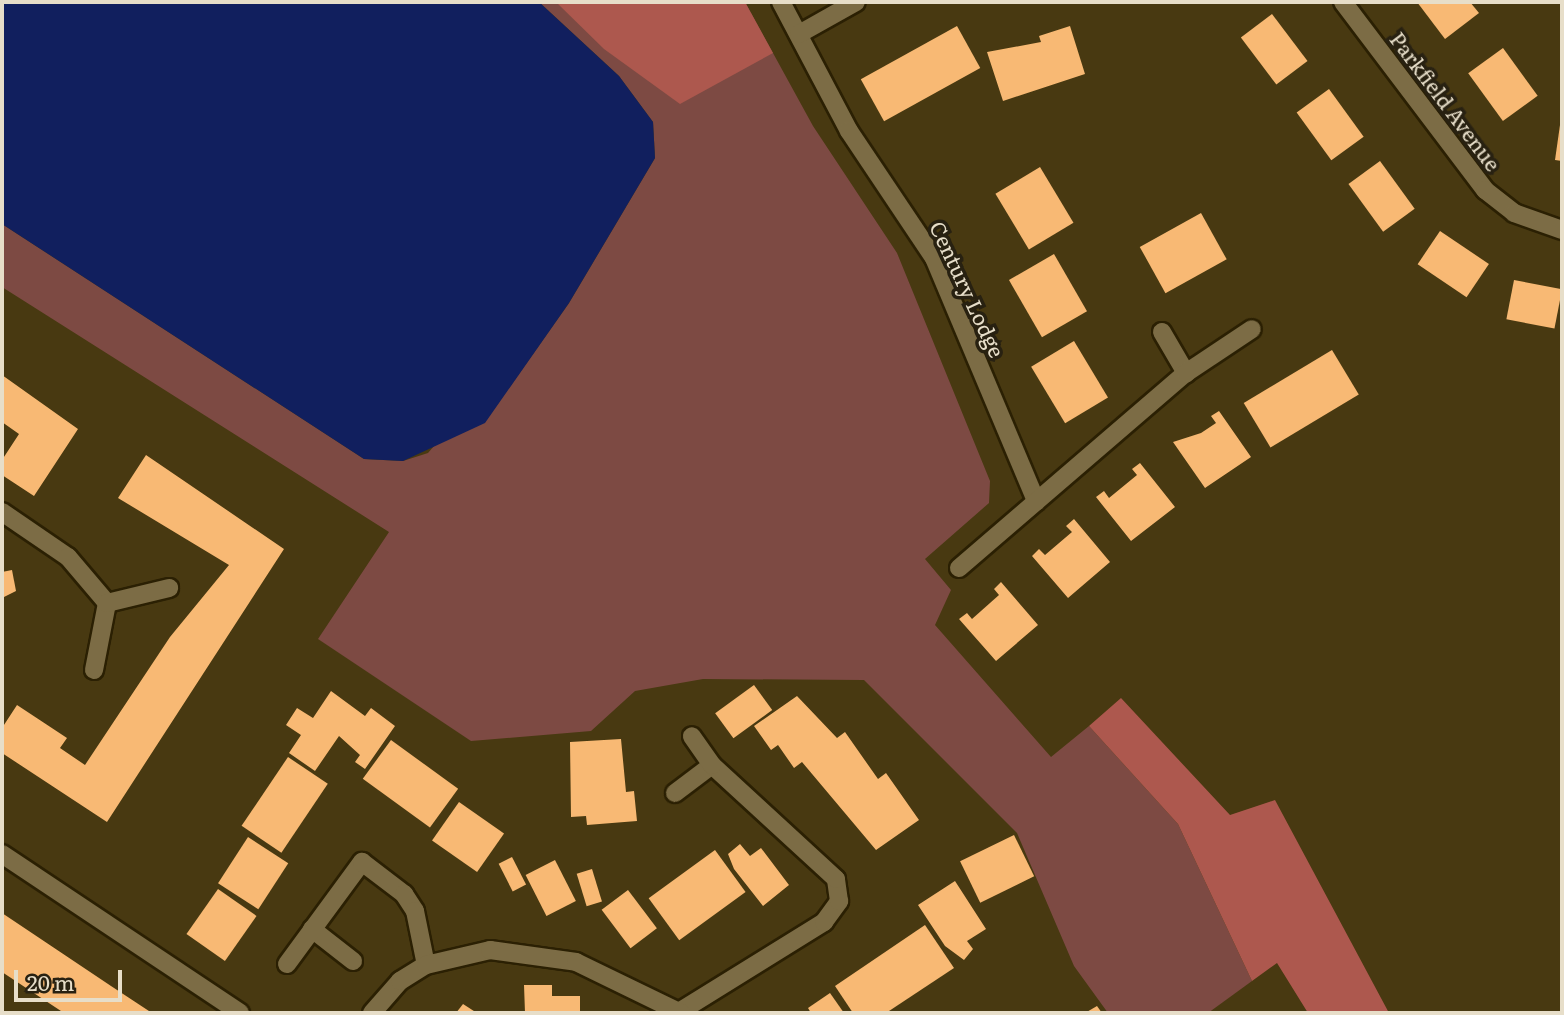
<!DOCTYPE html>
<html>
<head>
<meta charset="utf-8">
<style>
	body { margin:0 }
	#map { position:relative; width:1564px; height:1015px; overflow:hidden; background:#483911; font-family:Literata,serif }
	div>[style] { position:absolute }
	.green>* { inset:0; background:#7d4a43 }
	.forest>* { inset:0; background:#ad584e }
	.water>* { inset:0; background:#111f5e }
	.building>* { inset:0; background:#f8b974; transform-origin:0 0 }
	.roads { filter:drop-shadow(2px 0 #2b2003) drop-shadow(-2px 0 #2b2003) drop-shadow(0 2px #2b2003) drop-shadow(0 -2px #2b2003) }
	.service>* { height:18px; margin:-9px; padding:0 9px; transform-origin:9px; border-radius:9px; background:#7c6c45 }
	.minor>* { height:18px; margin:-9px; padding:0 9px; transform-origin:9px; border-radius:9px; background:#7c6c45 }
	span { translate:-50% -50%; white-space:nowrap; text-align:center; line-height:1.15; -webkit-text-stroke:7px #282111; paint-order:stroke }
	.street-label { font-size:21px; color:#e7dec9 }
	.frame { position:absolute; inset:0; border:4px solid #e7dec9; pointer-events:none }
	.scale { position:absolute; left:14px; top:970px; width:108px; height:32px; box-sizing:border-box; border:4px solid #e7dec9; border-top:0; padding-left:9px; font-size:21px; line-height:24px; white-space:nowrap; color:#e7dec9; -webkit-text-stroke:5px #282111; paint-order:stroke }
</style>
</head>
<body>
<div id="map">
	<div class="green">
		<div style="clip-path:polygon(539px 2px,745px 2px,813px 126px,897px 253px,990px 481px,989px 503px,925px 559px,951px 590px,935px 625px,1051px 757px,1089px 726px,1178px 824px,1252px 981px,1208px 1013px,1108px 1013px,1074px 966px,1017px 833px,864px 680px,703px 679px,635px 691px,591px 731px,471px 741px,318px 639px,389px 532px,2px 287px,2px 224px,364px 459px,403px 461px,428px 453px,440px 439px,485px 422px,569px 303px,655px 158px,653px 122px,619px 76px)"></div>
	</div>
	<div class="forest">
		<div style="clip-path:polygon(556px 2px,745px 2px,773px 53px,680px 104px,604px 49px)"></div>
		<div style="clip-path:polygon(1121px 698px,1230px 815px,1275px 800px,1389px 1013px,1308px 1013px,1277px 963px,1252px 981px,1178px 824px,1089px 726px)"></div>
	</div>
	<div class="water">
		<div style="clip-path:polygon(2px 2px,539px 2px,619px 76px,653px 122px,655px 158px,569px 303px,485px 423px,403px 461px,364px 459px,2px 224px)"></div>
	</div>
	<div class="building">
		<div style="clip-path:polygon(1417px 2px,1470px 2px,1479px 13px,1445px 39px)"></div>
		<div style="left:1272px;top:14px;width:59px;height:39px;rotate:53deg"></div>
		<div style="left:957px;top:26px;width:48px;height:110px;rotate:61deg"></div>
		<div style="clip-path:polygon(1070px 26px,1085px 74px,1003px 101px,987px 52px,1041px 42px,1039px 36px)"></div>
		<div style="left:1503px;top:48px;width:59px;height:43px;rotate:54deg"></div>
		<div style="left:1329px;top:89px;width:59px;height:40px;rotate:54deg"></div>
		<div style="clip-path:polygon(1561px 118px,1562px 118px,1562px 161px,1555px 160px)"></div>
		<div style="left:1380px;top:161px;width:59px;height:39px;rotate:54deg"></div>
		<div style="left:1040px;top:167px;width:65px;height:52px;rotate:59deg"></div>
		<div style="left:1201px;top:213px;width:53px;height:70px;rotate:61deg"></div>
		<div style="left:1440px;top:231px;width:59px;height:40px;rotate:34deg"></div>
		<div style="left:1054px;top:254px;width:66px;height:52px;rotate:60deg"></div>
		<div style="left:1514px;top:280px;width:49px;height:40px;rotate:11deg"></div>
		<div style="left:1074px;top:341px;width:66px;height:50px;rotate:59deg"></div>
		<div style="left:1332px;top:350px;width:52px;height:103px;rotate:59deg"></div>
		<div style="clip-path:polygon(2px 375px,78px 429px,34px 496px,2px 475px,2px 460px,19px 434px,2px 422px)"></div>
		<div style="clip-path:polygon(1219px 411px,1251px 457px,1205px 488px,1173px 442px,1201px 433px,1216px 423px,1211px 416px)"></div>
		<div style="clip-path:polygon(146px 455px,284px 549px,107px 822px,2px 753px,2px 728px,17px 705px,67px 738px,60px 748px,85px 765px,170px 637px,229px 565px,118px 498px)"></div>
		<div style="clip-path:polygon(1140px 463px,1175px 507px,1131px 541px,1096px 497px,1104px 491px,1109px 498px,1137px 475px,1132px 469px)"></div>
		<div style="clip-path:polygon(1074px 519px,1110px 562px,1068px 598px,1032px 556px,1039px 549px,1045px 555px,1072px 532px,1066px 526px)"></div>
		<div style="clip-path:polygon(12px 570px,16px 591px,2px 598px,2px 572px)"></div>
		<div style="clip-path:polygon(1001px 582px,1038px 625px,996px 661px,959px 619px,967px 613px,972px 619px,999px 595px,994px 589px)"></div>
		<div style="left:754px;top:685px;width:31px;height:48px;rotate:54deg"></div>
		<div style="clip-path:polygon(331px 691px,365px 716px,371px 708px,395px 726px,365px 769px,355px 762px,360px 755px,339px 736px,315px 771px,289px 753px,301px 735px,286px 725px,297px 708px,313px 718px)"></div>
		<div style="clip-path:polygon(797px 696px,837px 738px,845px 732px,878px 779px,886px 773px,919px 820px,876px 850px,802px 762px,794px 768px,778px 745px,771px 750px,754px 726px)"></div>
		<div style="clip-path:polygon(621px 739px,626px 792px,634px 791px,637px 821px,587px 825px,586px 816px,571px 817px,570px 742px)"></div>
		<div style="left:391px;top:740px;width:83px;height:48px;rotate:36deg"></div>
		<div style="left:288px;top:757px;width:48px;height:83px;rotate:34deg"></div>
		<div style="left:459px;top:802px;width:55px;height:47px;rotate:35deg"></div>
		<div style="left:1014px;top:835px;width:46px;height:60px;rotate:64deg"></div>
		<div style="left:248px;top:837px;width:48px;height:55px;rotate:33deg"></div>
		<div style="clip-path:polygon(740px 844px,750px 856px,761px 848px,789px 885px,763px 906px,734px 869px,728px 854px)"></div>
		<div style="left:715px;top:850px;width:52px;height:82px;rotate:54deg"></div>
		<div style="left:512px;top:857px;width:31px;height:15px;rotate:63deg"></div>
		<div style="left:555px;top:860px;width:46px;height:33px;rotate:63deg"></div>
		<div style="left:592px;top:869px;width:34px;height:16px;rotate:73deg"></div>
		<div style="clip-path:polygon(955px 881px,986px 929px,967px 941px,973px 949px,964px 960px,945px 946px,918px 905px)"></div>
		<div style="left:218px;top:889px;width:47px;height:55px;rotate:35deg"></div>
		<div style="left:628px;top:890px;width:48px;height:33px;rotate:53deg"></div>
		<div style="clip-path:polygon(2px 913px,111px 986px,152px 1013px,64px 1013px,2px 972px)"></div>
		<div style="clip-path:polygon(925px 925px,954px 968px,886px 1013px,853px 1013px,835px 986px)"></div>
		<div style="clip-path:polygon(524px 985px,552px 985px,552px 996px,580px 996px,580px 1013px,525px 1013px)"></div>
		<div style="clip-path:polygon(830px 993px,844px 1013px,811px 1013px,808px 1008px)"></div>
		<div style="clip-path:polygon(463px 1004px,477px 1013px,456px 1013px)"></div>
		<div style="clip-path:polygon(1097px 1006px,1102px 1013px,1085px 1013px)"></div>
	</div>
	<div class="roads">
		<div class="service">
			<div style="left:2px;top:854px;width:286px;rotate:33.7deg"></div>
		</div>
		<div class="minor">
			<div style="left:781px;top:2px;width:146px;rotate:62.2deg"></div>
			<div style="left:849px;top:131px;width:153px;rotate:56.2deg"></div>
			<div style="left:934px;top:258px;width:264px;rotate:67.2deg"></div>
			<div style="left:1343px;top:2px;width:236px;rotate:52.9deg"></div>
			<div style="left:1485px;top:190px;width:37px;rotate:38deg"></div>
			<div style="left:1514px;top:213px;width:51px;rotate:19.5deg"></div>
			<div style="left:799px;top:34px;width:65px;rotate:-29.3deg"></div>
			<div style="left:1162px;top:332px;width:48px;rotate:59.7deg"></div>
			<div style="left:2px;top:512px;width:80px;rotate:34.3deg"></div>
			<div style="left:68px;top:557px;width:60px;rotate:49.7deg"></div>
			<div style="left:959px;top:568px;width:299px;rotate:-40.7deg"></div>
			<div style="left:1186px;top:373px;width:79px;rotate:-33.7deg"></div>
			<div style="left:94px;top:670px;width:68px;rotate:-79deg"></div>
			<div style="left:107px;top:603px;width:64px;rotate:-13.6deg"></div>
			<div style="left:675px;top:793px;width:46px;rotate:-37.1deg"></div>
			<div style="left:312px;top:929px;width:52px;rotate:38deg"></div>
			<div style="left:287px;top:964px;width:127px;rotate:-53.7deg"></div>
			<div style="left:362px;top:862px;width:53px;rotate:37.3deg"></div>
			<div style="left:404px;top:894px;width:20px;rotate:57deg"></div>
			<div style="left:415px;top:911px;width:55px;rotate:78.5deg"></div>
			<div style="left:679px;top:1012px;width:171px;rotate:-31.8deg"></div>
			<div style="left:824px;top:922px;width:26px;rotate:-54deg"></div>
			<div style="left:839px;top:901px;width:22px;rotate:-98deg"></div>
			<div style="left:836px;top:879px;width:168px;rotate:-137.4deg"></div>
			<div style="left:712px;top:765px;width:35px;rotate:-125deg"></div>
			<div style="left:372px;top:1013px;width:43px;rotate:-48.8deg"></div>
			<div style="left:400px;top:981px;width:31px;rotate:-32deg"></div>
			<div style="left:426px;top:965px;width:66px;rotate:-13.2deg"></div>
			<div style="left:490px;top:950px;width:87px;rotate:7.9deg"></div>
			<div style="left:576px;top:962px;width:117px;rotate:25.9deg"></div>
		</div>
	</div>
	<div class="street-label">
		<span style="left:1446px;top:101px;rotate:53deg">Parkfield Avenue</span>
		<span style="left:968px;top:289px;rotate:65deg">Century Lodge</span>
	</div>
	<div class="frame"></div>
	<div class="scale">20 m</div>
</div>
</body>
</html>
